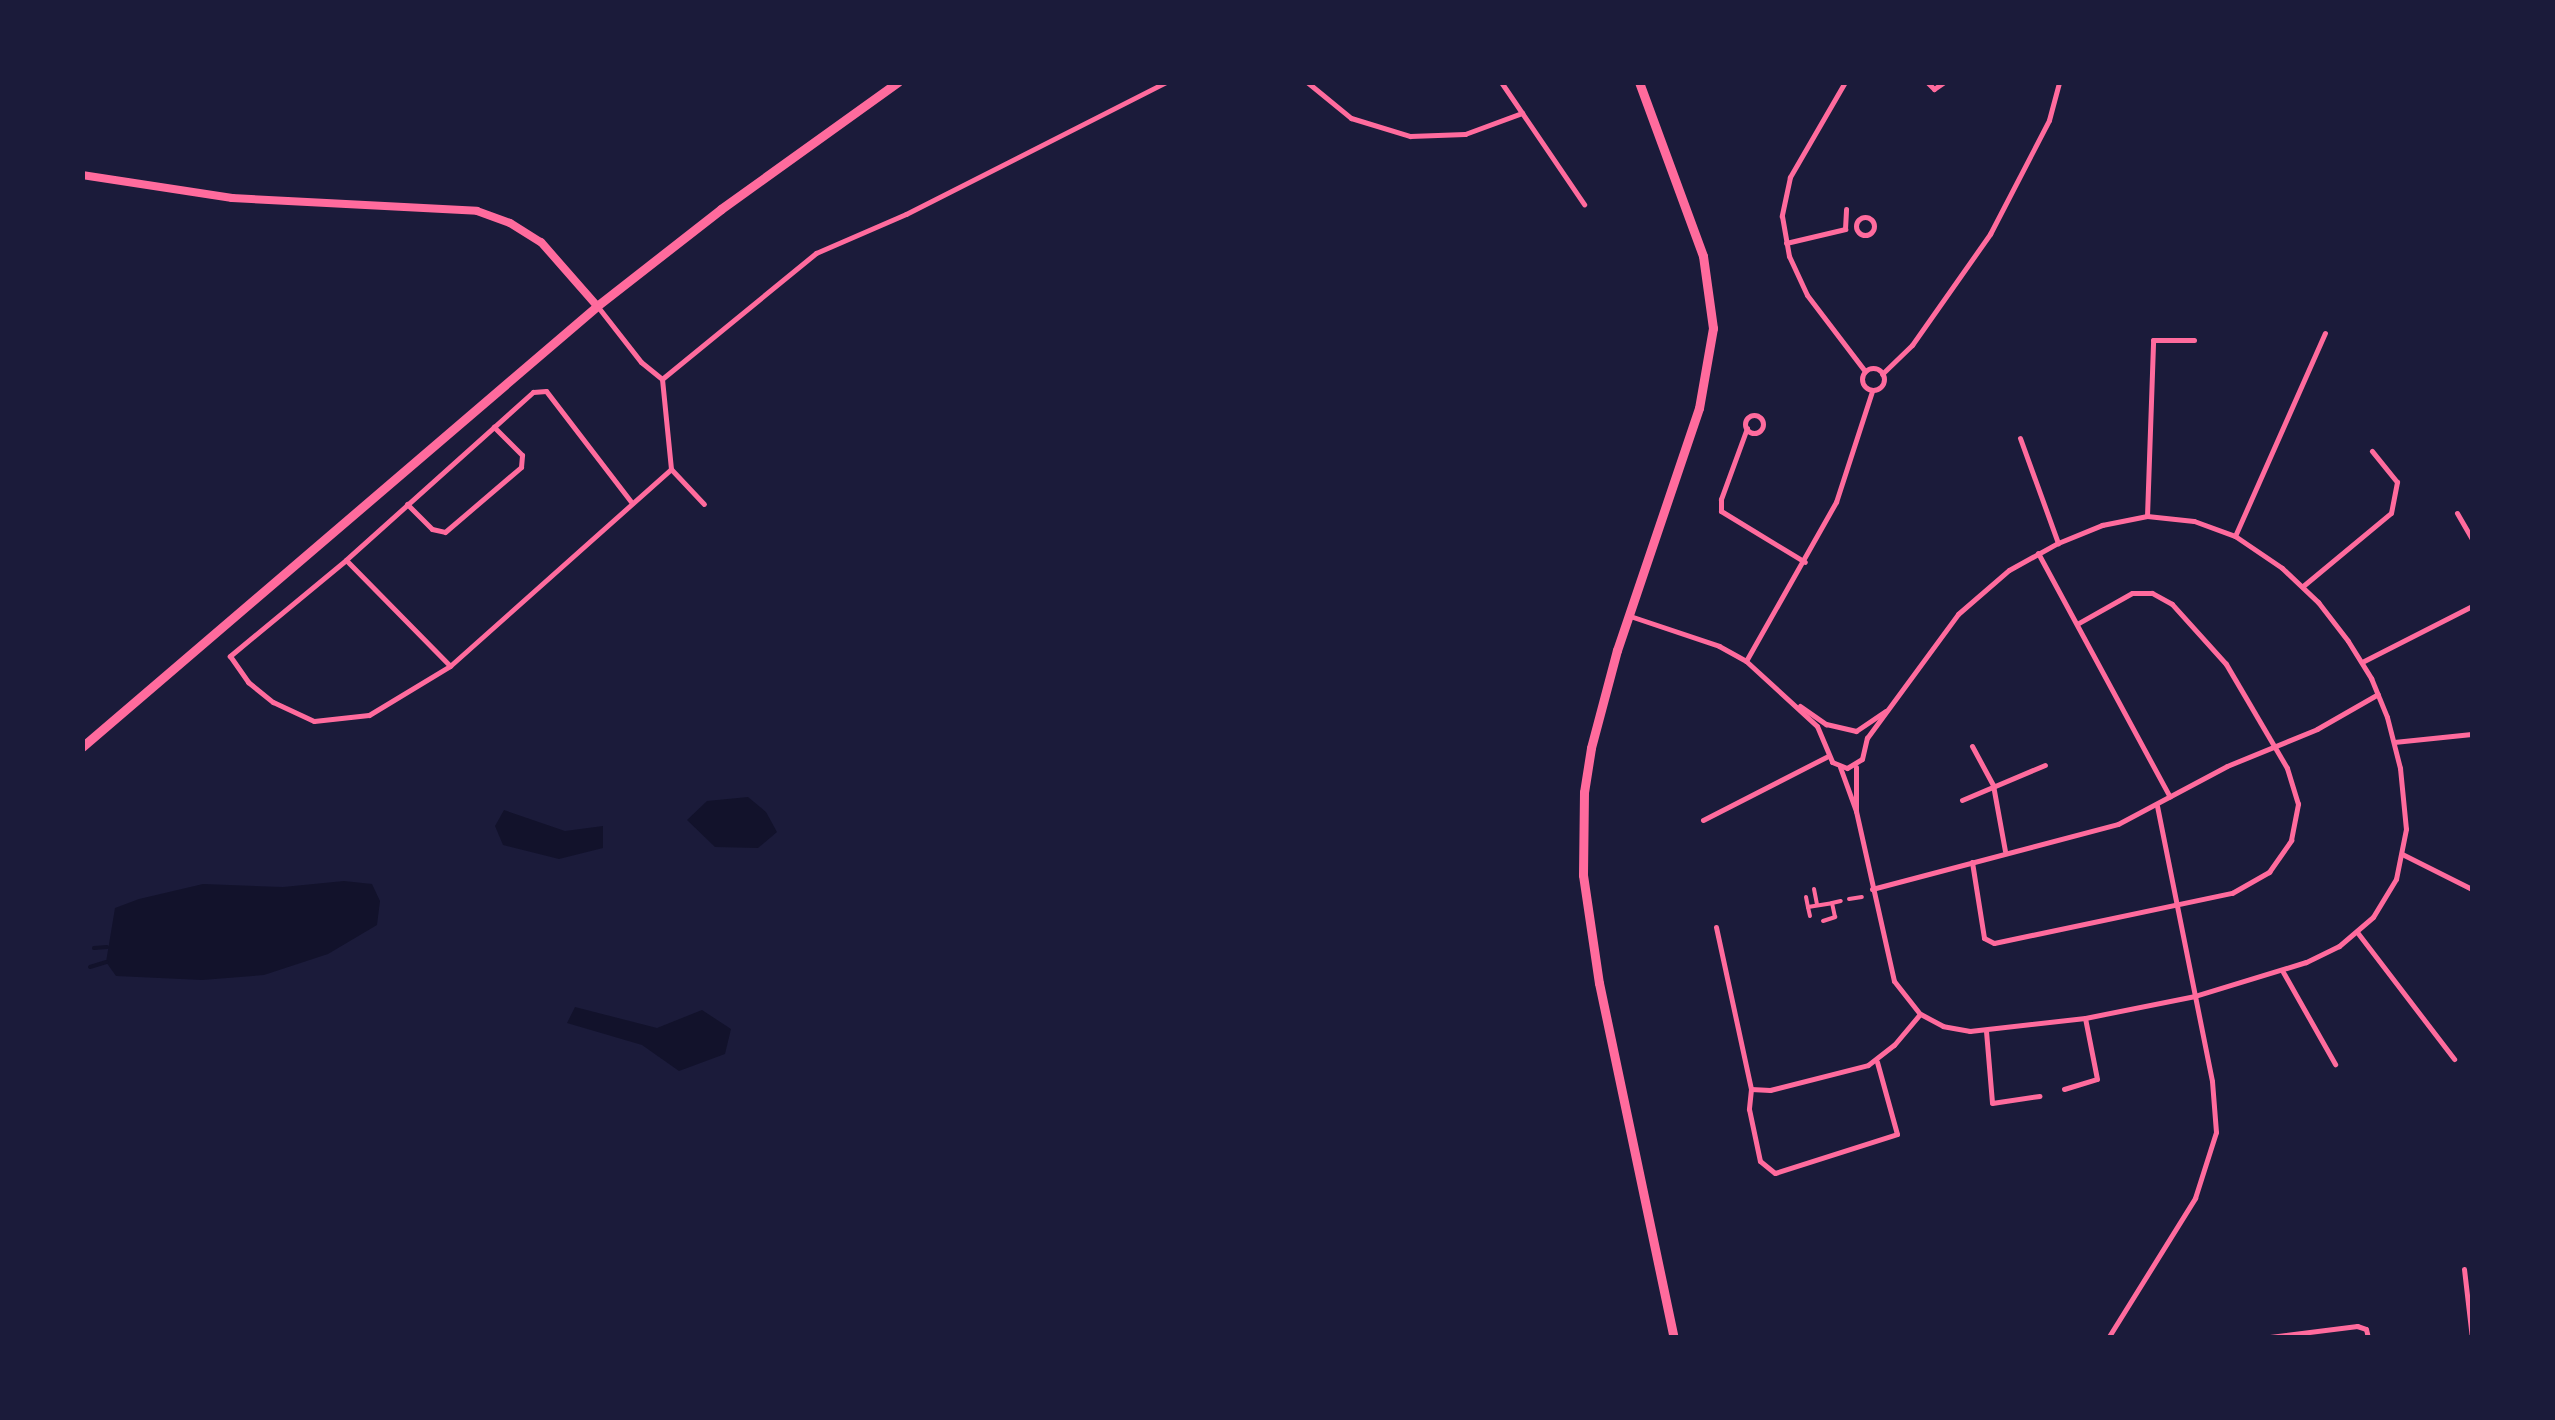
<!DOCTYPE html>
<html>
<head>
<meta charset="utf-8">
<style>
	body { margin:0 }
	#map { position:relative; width:2555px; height:1420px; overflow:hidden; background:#1b1b3a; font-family:Signika,sans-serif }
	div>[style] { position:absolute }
	.water>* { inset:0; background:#12122b }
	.stream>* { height:4px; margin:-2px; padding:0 2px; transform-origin:2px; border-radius:2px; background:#12122b }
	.pedestrian>* { height:4px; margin:-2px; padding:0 2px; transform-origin:2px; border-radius:2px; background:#ff6b9d }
	.minor>* { height:5px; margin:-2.5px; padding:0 2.5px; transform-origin:2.5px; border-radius:2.5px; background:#ff6b9d }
	.minor>.ring { margin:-2.5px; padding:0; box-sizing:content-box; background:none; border:5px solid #ff6b9d; border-radius:50% }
	.secondary>* { height:8px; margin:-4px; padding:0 4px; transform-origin:4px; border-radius:4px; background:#ff6b9d }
	.primary>* { height:9px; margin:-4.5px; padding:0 4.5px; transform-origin:4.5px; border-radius:4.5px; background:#ff6b9d }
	span { translate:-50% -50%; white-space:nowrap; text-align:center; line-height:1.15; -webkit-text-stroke:9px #1b1b3a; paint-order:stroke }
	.frame { position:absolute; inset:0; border:85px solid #1b1b3a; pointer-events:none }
</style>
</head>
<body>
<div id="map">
	<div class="water">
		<div style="clip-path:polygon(748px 797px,766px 812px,777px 832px,758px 848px,715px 847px,687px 820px,707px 801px)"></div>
		<div style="clip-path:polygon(504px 810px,565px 831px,603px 826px,603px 848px,559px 859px,503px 845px,495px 826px)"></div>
		<div style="clip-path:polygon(344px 881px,372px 884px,380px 901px,377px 925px,328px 954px,264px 975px,202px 980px,116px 976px,106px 962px,115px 908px,139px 899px,203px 884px,283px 887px)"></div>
		<div style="clip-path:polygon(575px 1007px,657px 1028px,702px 1010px,731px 1029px,725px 1054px,679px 1071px,642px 1045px,567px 1023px)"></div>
	</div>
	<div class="stream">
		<div style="left:94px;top:948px;width:13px;rotate:-4deg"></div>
		<div style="left:90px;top:967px;width:17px;rotate:-17deg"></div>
	</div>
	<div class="pedestrian">
		<div style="left:1814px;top:889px;width:16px;rotate:79deg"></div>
		<div style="left:1806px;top:897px;width:10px;rotate:79deg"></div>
		<div style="left:1849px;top:899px;width:13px;rotate:-9deg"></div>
		<div style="left:1810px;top:916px;width:9px;rotate:-103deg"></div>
		<div style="left:1808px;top:907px;width:24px;rotate:-9deg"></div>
		<div style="left:1823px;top:921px;width:13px;rotate:-18deg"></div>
		<div style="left:1835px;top:917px;width:14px;rotate:-102deg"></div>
		<div style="left:1832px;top:903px;width:9px;rotate:-13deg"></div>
	</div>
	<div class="minor">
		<div style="left:1307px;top:82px;width:57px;rotate:39.3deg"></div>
		<div style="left:1351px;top:118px;width:62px;rotate:17deg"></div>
		<div style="left:1410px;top:136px;width:55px;rotate:-2.1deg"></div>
		<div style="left:1465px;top:134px;width:61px;rotate:-20.2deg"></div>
		<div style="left:1501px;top:82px;width:148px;rotate:55.8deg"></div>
		<div style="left:1845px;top:82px;width:110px;rotate:120.1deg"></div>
		<div style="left:1790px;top:177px;width:40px;rotate:102deg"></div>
		<div style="left:1782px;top:216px;width:41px;rotate:80.1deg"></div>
		<div style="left:1789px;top:256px;width:43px;rotate:65.2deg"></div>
		<div style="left:1807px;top:295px;width:96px;rotate:52.7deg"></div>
		<div style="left:1927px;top:82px;width:10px;rotate:45deg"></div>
		<div style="left:1934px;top:89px;width:12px;rotate:-35deg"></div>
		<div class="ring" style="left:1856px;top:217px;width:13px;height:13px"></div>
		<div style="left:1786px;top:243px;width:61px;rotate:-13.3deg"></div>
		<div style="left:1845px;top:229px;width:20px;rotate:-87deg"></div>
		<div style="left:598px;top:307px;width:70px;rotate:52deg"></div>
		<div style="left:641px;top:362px;width:27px;rotate:39deg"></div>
		<div class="ring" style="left:1862px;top:368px;width:17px;height:17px"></div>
		<div style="left:1882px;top:374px;width:42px;rotate:-44deg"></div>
		<div style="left:1912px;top:345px;width:136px;rotate:-54.9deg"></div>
		<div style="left:1990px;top:234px;width:128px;rotate:-62.6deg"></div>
		<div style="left:2049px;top:120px;width:39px;rotate:-75deg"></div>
		<div style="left:662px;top:379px;width:199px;rotate:-39.3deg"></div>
		<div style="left:816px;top:253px;width:98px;rotate:-23.4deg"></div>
		<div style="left:906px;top:214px;width:292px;rotate:-26.9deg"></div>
		<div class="ring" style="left:1745px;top:415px;width:13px;height:13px"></div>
		<div style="left:1747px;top:428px;width:76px;rotate:110.1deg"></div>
		<div style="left:1721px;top:499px;width:12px;rotate:90deg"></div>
		<div style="left:1721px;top:511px;width:98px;rotate:31.3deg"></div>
		<div style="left:2020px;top:438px;width:112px;rotate:70.1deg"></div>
		<div style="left:671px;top:469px;width:48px;rotate:46.7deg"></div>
		<div style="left:632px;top:503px;width:141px;rotate:-127.5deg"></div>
		<div style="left:546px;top:391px;width:13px;rotate:176deg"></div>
		<div style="left:533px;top:392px;width:251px;rotate:138.1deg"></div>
		<div style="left:346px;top:560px;width:151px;rotate:140.4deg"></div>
		<div style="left:230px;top:656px;width:32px;rotate:55deg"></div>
		<div style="left:248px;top:682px;width:32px;rotate:39deg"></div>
		<div style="left:273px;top:702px;width:45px;rotate:24.9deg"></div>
		<div style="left:314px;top:721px;width:55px;rotate:-6.2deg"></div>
		<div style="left:369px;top:715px;width:95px;rotate:-31.2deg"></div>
		<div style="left:450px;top:666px;width:296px;rotate:-41.7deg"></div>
		<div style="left:671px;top:469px;width:90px;rotate:-95.7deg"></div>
		<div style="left:407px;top:504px;width:35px;rotate:45deg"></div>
		<div style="left:432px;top:529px;width:13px;rotate:13deg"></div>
		<div style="left:445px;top:532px;width:100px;rotate:-40.5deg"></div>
		<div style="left:521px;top:467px;width:12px;rotate:-85deg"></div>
		<div style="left:522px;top:455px;width:40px;rotate:-135deg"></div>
		<div style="left:2457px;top:513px;width:30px;rotate:60deg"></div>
		<div style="left:2147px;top:516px;width:176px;rotate:-88deg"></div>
		<div style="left:2153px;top:340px;width:41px"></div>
		<div style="left:2235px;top:536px;width:222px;rotate:-66.1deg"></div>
		<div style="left:2038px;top:553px;width:277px;rotate:61.6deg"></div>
		<div style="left:346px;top:560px;width:148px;rotate:45.5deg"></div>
		<div style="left:2303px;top:586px;width:114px;rotate:-39.7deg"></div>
		<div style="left:2391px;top:513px;width:32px;rotate:-79deg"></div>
		<div style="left:2397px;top:482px;width:40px;rotate:-129deg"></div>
		<div style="left:1630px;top:616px;width:94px;rotate:18.6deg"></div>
		<div style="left:1719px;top:646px;width:31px;rotate:29deg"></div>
		<div style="left:1746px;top:661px;width:96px;rotate:42.5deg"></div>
		<div style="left:1817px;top:726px;width:39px;rotate:67deg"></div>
		<div style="left:1832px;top:762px;width:16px;rotate:22deg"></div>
		<div style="left:1847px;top:768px;width:17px;rotate:-31deg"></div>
		<div style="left:1862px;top:759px;width:22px;rotate:-77deg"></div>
		<div style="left:1867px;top:738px;width:154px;rotate:-53.7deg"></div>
		<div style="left:1958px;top:614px;width:67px;rotate:-40.8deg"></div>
		<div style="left:2009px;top:570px;width:56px;rotate:-28.9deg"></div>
		<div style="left:2058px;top:543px;width:48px;rotate:-22.2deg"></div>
		<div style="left:2102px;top:525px;width:46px;rotate:-11.3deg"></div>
		<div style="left:2147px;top:516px;width:47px;rotate:6.1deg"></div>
		<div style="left:2194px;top:521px;width:44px;rotate:20.1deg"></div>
		<div style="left:2235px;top:536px;width:57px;rotate:34.2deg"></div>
		<div style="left:2282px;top:568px;width:50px;rotate:43.4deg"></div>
		<div style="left:2318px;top:602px;width:49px;rotate:52.4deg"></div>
		<div style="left:2348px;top:641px;width:44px;rotate:58.1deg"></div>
		<div style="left:2371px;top:678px;width:42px;rotate:67.7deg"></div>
		<div style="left:2387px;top:717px;width:53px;rotate:75.7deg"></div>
		<div style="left:2400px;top:768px;width:61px;rotate:84.4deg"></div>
		<div style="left:2406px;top:829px;width:51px;rotate:101.3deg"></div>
		<div style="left:2396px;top:879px;width:44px;rotate:121.2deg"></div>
		<div style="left:2373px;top:917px;width:45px;rotate:139.5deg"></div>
		<div style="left:2339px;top:946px;width:37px;rotate:154deg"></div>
		<div style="left:2306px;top:962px;width:116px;rotate:163deg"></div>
		<div style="left:2195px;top:996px;width:112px;rotate:168.7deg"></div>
		<div style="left:2085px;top:1018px;width:116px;rotate:173.6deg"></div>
		<div style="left:1970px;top:1031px;width:27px;rotate:-170deg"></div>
		<div style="left:1943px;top:1026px;width:26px;rotate:-152deg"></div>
		<div style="left:1920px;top:1014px;width:42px;rotate:-128.2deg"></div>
		<div style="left:1894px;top:981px;width:174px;rotate:-102.6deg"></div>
		<div style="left:1746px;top:661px;width:183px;rotate:-60.5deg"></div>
		<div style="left:1836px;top:502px;width:117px;rotate:-72deg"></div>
		<div style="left:2362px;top:662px;width:123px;rotate:-27deg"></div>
		<div style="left:1800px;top:706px;width:32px;rotate:35deg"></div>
		<div style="left:1826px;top:724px;width:31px;rotate:13deg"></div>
		<div style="left:1856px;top:731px;width:36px;rotate:-34deg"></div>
		<div style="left:2394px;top:742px;width:78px;rotate:-5.9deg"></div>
		<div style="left:1972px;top:746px;width:44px;rotate:61.7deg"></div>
		<div style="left:1993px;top:785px;width:67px;rotate:79.7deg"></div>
		<div style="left:1840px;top:767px;width:47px;rotate:70deg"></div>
		<div style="left:1856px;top:811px;width:44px;rotate:-90deg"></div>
		<div style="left:1962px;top:800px;width:90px;rotate:-22.9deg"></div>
		<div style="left:1703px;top:820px;width:140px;rotate:-27.1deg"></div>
		<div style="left:2402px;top:854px;width:78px;rotate:26.6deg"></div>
		<div style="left:1972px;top:862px;width:77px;rotate:81deg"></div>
		<div style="left:1984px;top:938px;width:11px;rotate:27deg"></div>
		<div style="left:1994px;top:943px;width:243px;rotate:-11.9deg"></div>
		<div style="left:2232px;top:893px;width:43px;rotate:-29.6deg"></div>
		<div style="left:2269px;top:872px;width:39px;rotate:-55deg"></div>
		<div style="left:2291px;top:840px;width:37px;rotate:-79deg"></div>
		<div style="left:2298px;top:804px;width:38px;rotate:-107deg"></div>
		<div style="left:2287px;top:768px;width:121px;rotate:-120.4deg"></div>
		<div style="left:2226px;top:664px;width:81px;rotate:-132deg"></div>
		<div style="left:2172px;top:604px;width:23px;rotate:-151deg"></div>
		<div style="left:2152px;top:593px;width:20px;rotate:180deg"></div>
		<div style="left:2132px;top:593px;width:63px;rotate:150.6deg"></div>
		<div style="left:1872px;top:889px;width:254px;rotate:-14.8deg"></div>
		<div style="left:2118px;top:824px;width:123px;rotate:-28deg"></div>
		<div style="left:2227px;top:766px;width:97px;rotate:-22.3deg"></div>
		<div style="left:2317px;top:729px;width:70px;rotate:-29.8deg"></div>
		<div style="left:1716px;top:927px;width:166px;rotate:77.8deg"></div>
		<div style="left:1751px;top:1089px;width:19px;rotate:3deg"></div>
		<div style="left:1770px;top:1090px;width:101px;rotate:-14.3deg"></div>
		<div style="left:1868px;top:1065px;width:33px;rotate:-38deg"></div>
		<div style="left:1894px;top:1045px;width:40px;rotate:-50deg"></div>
		<div style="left:2357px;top:932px;width:160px;rotate:52.6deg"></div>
		<div style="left:2283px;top:972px;width:106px;rotate:60.5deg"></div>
		<div style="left:1986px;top:1031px;width:72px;rotate:85.2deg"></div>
		<div style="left:1992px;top:1103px;width:48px;rotate:-8.5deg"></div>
		<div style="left:1751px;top:1089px;width:20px;rotate:96deg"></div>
		<div style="left:1749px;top:1109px;width:53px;rotate:78.1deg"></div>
		<div style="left:1760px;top:1161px;width:19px;rotate:39deg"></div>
		<div style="left:1775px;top:1173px;width:128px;rotate:-17.7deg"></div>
		<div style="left:1897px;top:1134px;width:75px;rotate:-105.5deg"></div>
		<div style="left:2064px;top:1089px;width:34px;rotate:-17deg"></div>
		<div style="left:2097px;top:1079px;width:62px;rotate:-101.1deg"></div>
		<div style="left:2464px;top:1269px;width:69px;rotate:83.4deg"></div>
		<div style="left:2108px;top:1338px;width:165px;rotate:-58.1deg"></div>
		<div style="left:2195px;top:1198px;width:69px;rotate:-72.3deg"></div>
		<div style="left:2216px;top:1132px;width:51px;rotate:-94.5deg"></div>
		<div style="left:2212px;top:1081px;width:281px;rotate:-101.3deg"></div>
		<div style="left:2262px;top:1338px;width:96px;rotate:-7.2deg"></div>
		<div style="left:2357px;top:1326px;width:9px;rotate:18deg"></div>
		<div style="left:2366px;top:1329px;width:9px;rotate:77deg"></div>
	</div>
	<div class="secondary">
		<div style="left:82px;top:175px;width:152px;rotate:8.7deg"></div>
		<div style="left:232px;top:198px;width:245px;rotate:3deg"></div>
		<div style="left:477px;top:211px;width:35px;rotate:20deg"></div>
		<div style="left:510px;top:223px;width:36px;rotate:32deg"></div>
		<div style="left:541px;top:242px;width:85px;rotate:48.8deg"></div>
	</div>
	<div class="primary">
		<div style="left:1639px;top:82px;width:185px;rotate:69.8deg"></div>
		<div style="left:1703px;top:256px;width:73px;rotate:82.1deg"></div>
		<div style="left:1713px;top:328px;width:81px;rotate:99.9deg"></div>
		<div style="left:1699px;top:408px;width:256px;rotate:108.7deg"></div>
		<div style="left:1617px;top:650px;width:101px;rotate:104.9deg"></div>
		<div style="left:1591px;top:748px;width:45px;rotate:99deg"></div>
		<div style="left:1584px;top:792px;width:83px;rotate:90.7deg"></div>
		<div style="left:1583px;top:875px;width:109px;rotate:81.6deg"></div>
		<div style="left:1599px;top:983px;width:363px;rotate:78.1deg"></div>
		<div style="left:82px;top:747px;width:678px;rotate:-40.57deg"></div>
		<div style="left:597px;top:306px;width:157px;rotate:-38deg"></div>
		<div style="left:721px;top:209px;width:218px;rotate:-35.7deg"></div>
	</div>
	<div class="frame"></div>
</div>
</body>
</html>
